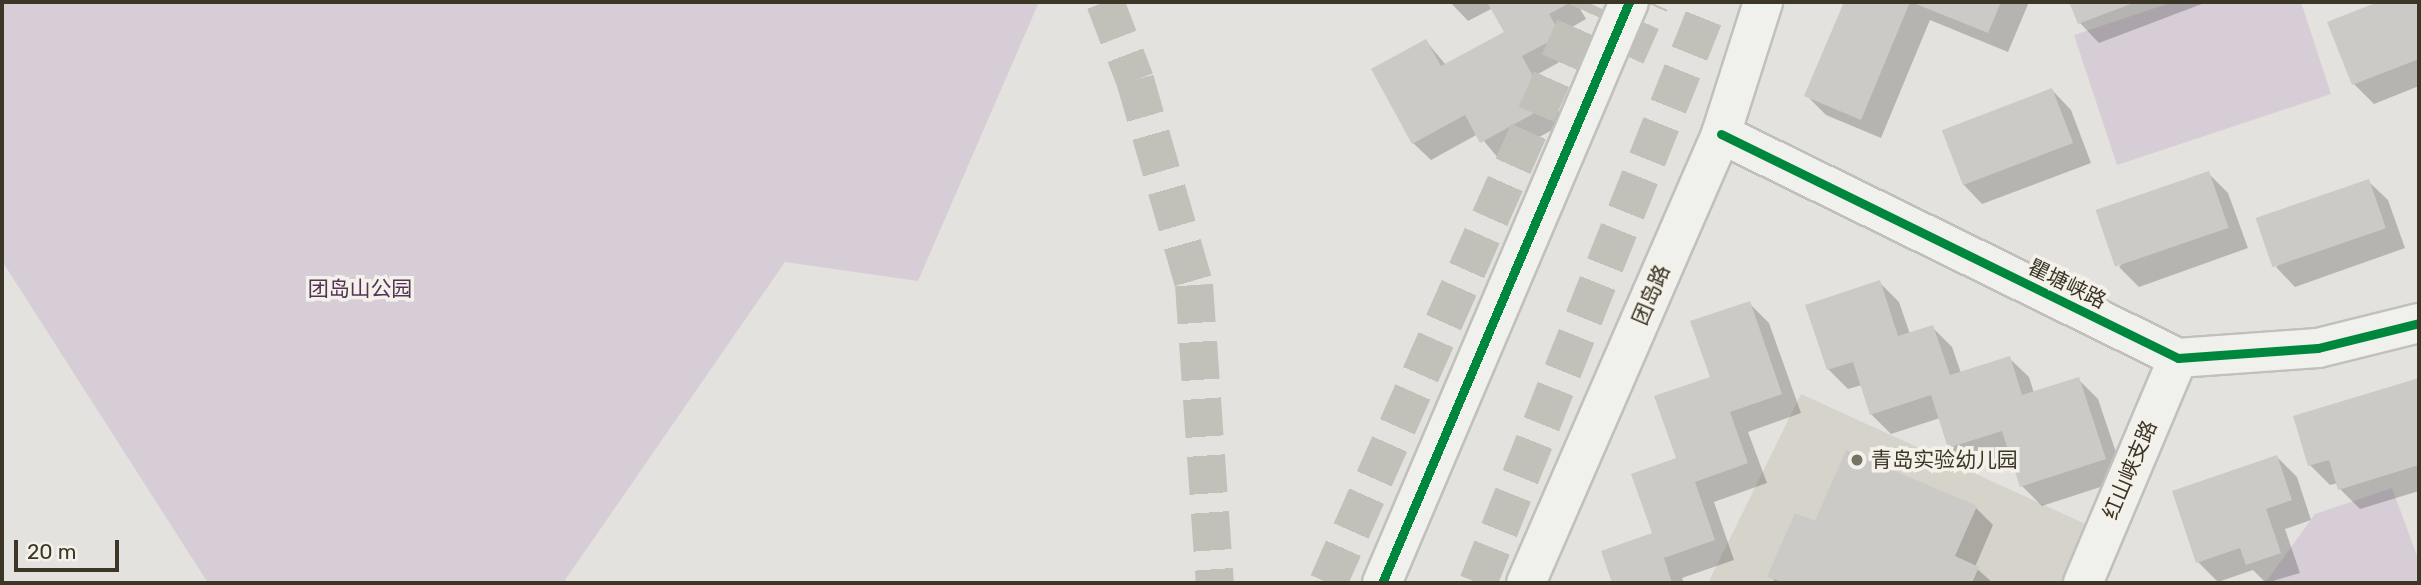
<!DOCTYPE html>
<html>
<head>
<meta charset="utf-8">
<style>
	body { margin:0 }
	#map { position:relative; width:2421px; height:585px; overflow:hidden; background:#e3e2de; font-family:Rubik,"Noto Sans SC",sans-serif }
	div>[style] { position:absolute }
	.built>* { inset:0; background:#d6d3cb }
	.green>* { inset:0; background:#d7cdd6 }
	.shadow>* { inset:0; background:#0003 }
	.building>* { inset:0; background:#cbcac6; transform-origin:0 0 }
	.highway-tunnel>* { height:38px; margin-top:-19px; transform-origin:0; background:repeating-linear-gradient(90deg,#c1c0b9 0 38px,transparent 0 57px) }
	.roads { filter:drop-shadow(2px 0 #c1c0bc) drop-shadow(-2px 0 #c1c0bc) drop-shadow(0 2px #c1c0bc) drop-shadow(0 -2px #c1c0bc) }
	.minor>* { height:38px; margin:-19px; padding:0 19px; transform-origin:19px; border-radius:19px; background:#f0f0ed }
	.cycleway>* { height:9px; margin:-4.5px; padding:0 4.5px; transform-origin:4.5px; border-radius:4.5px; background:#00873e }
	.dots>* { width:19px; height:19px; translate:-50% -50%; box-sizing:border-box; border:4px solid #f4f1ea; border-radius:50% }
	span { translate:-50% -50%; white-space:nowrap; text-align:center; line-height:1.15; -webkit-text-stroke:7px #f4f1ea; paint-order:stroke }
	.street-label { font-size:21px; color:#3b3625 }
	.park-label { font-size:21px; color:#543357 }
	.poi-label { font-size:21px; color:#3b3625 }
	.left { translate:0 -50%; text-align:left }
	.frame { position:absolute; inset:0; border:4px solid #3b3625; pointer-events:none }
	.scale { position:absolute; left:14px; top:540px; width:105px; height:32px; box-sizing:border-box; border:4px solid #3b3625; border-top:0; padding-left:9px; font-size:21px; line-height:24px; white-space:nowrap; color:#3b3625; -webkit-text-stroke:5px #f4f1ea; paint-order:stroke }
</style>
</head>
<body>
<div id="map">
	<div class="built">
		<div style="clip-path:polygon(1801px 394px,2090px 526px,2064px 583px,1708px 583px)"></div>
	</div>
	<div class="green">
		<div style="clip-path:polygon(2px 2px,1039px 2px,918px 281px,785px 262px,563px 583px,208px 583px,2px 261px)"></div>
		<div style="clip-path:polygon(2173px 2px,2301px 2px,2331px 94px,2117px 165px,2074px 35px)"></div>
		<div style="clip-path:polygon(2392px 488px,2419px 561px,2419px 583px,2265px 583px,2315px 514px)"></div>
	</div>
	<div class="shadow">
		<div style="clip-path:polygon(1450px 2px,1576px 2px,1586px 19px,1565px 31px,1576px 53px,1538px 74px,1565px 123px,1499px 159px,1478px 134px,1431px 160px,1413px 143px,1426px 41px,1446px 65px,1506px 32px,1493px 8px,1468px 21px)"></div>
		<div style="clip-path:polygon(1846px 2px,2029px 2px,2008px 52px,1930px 20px,1881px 138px,1826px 115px,1806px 95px)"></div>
		<div style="clip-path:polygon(2071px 2px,2207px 2px,2099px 43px,2080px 23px)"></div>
		<div style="clip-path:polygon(2383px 2px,2419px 2px,2419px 86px,2374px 104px,2354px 84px,2330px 23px)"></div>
		<div style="clip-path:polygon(2052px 90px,2071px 110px,2091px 163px,1982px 204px,1963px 184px)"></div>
		<div style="clip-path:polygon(2208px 173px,2228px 193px,2248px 248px,2139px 287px,2119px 267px)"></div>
		<div style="clip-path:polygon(2368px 181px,2388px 200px,2405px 248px,2295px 287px,2276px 267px)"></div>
		<div style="clip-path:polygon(1879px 282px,1899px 302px,1910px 334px,1932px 327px,1952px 347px,1961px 373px,2009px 358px,2029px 377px,2034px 393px,2078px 379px,2098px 399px,2125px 479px,2042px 506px,2022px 486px,2011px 454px,1970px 467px,1950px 447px,1940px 418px,1891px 434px,1871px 414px,1862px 385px,1848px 389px,1828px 369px)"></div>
		<div style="clip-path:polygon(1749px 303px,1769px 323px,1801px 413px,1748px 432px,1767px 483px,1714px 502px,1734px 560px,1682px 578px,1684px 583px,1614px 583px,1603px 552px,1655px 534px,1678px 459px,1712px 378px)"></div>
		<div style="clip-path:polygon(2419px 380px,2419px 491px,2360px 509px,2340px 489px,2338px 483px,2330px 485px,2310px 465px,2295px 417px)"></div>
		<div style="clip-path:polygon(2277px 457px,2297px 477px,2311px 520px,2285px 529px,2300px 573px,2266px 583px,2253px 570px,2218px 582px,2198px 562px)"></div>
		<div style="clip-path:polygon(1976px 508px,1993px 525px,1975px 567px,1993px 583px,1777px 583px,1770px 576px,1815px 524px)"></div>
	</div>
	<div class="building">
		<div style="clip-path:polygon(1487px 2px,1571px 2px,1549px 14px,1561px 35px,1522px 56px,1549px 105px,1480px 143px,1465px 115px,1412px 144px,1371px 69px,1426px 39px,1441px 66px,1504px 32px)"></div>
		<div style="clip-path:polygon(1844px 2px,1910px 2px,1861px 120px,1804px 96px)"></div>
		<div style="clip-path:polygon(1911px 2px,2001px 2px,1988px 33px)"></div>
		<div style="clip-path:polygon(2069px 2px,2136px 2px,2078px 24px)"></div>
		<div style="clip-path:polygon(2378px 2px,2419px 2px,2419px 59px,2352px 85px,2327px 22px)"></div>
		<div style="left:2052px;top:88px;width:59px;height:118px;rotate:69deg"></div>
		<div style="left:2209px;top:171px;width:60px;height:120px;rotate:71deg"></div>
		<div style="left:2369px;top:179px;width:52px;height:120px;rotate:71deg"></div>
		<div style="clip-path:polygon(1880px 280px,1898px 336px,1933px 325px,1950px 375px,2010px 356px,2022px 395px,2079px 377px,2106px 459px,2020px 487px,2002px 431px,1948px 448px,1931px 395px,1870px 415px,1853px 362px,1827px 370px,1805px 305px)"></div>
		<div style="clip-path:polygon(1750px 301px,1782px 394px,1730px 412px,1748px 463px,1695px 482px,1715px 540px,1664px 558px,1672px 583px,1612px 583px,1601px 551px,1652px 533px,1631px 474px,1676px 458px,1654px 396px,1710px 377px,1690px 321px)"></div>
		<div style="clip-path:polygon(2419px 378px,2419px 465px,2338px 490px,2329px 460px,2308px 466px,2293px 416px)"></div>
		<div style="clip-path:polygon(1846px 450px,1977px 506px,1955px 556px,1979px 567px,1972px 583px,1784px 583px,1767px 577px,1795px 513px,1815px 521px)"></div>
		<div style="clip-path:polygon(2277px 455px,2292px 500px,2266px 509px,2281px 553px,2246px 565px,2240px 548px,2196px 563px,2172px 491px)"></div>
	</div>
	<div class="highway-tunnel">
		<div style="left:1105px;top:2px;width:84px;rotate:69deg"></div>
		<div style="left:1135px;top:80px;width:213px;rotate:73.9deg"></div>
		<div style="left:1194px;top:285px;width:299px;rotate:86deg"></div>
		<div style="left:1626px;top:56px;width:59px;rotate:-66deg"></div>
		<div style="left:1328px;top:583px;width:636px;rotate:-66.06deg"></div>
		<div style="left:1478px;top:583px;width:626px;rotate:-68.23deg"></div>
	</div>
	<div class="roads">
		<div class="minor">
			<div style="left:1721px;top:134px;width:509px;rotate:26.11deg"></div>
			<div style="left:2178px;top:358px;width:140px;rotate:-4.1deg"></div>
			<div style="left:2318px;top:348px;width:104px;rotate:-13.9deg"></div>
			<div style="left:1382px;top:583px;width:631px;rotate:-66.97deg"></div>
			<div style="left:1526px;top:583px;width:490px;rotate:-66.5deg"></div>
			<div style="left:1721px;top:134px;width:139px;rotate:-72.3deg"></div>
			<div style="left:2083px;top:583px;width:244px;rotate:-67.1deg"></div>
		</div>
	</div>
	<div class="cycleway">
		<div style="left:1721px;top:134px;width:509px;rotate:26.11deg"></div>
		<div style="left:2178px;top:358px;width:140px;rotate:-4.1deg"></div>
		<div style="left:2318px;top:348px;width:104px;rotate:-13.9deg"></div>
		<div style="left:1382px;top:583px;width:631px;rotate:-66.97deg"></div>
	</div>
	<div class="dots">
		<div style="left:1857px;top:460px;background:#767266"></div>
	</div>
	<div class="street-label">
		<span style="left:2067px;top:284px;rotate:26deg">瞿塘峡路</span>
		<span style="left:1651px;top:295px;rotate:-67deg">团岛路</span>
		<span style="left:2130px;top:470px;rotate:-67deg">红山峡支路</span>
	</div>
	<div class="park-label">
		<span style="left:360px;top:289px">团岛山公园</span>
	</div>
	<div class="poi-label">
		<span class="left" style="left:1871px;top:460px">青岛实验幼儿园</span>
	</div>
	<div class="frame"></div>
	<div class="scale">20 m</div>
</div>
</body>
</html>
